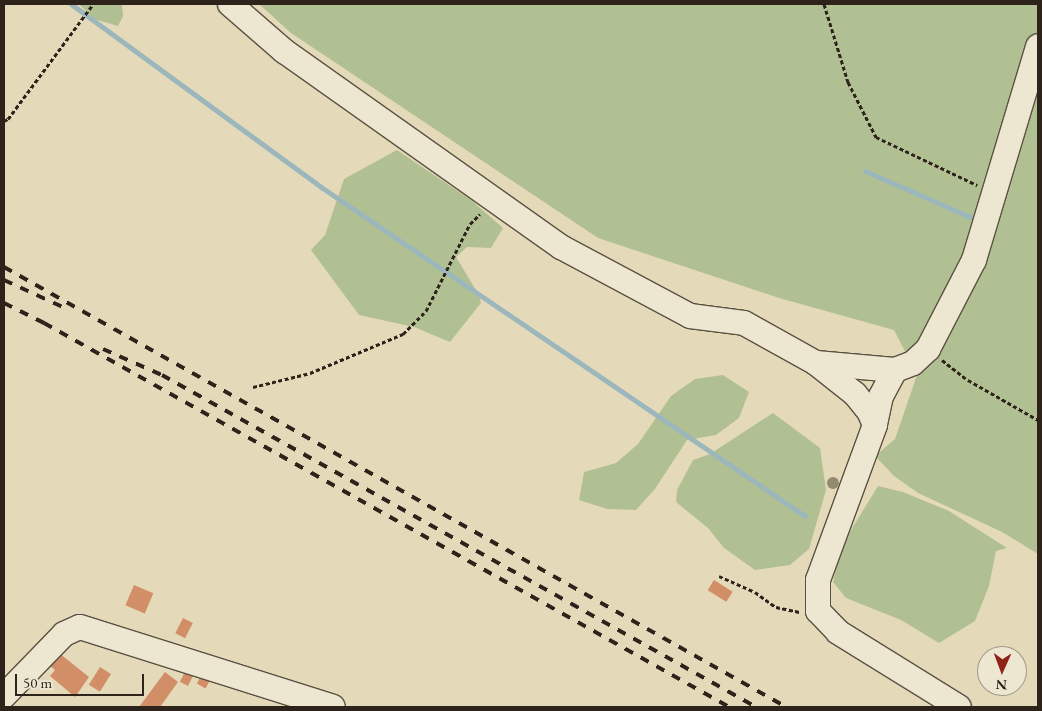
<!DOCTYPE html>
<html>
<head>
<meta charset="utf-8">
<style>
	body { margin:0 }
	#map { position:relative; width:1042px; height:711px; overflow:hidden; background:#e4daba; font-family:"EB Garamond",serif }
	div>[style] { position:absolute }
	.green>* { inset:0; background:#b1c092 }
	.stream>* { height:5px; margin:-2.5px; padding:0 2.5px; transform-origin:2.5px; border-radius:2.5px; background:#9cb7bc }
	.building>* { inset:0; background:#d28e66; transform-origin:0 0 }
	.path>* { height:3px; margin-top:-1.5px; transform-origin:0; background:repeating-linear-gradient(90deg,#2d231a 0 4px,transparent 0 6.5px) }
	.roads { filter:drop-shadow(1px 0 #5b5142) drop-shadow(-1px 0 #5b5142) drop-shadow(0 1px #5b5142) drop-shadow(0 -1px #5b5142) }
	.minor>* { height:24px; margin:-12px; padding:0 12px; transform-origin:12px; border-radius:12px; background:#ede7d2 }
	.rail>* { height:4px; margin-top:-2px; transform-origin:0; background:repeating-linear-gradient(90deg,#2d231a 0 9px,transparent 0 18px) }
	.trees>* { width:12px; height:12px; margin:-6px; border-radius:50%; background:#928b72 }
	span { translate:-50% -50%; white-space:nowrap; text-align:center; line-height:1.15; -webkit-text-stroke:5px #ede7d2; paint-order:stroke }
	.frame { position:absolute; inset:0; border:5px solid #2d231a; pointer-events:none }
	.north { position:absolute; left:977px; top:646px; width:50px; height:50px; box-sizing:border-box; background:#ede7d2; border:1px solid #a09988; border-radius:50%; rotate:182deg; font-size:14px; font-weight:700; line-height:20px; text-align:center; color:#2d231a }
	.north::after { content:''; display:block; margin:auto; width:18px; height:22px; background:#8f2418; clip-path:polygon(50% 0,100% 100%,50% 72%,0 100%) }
	.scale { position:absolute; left:15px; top:674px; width:129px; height:22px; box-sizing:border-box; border:2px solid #2d231a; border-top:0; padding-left:6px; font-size:15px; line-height:18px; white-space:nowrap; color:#2d231a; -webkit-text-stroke:4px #ede7d2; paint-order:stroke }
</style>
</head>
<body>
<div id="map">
	<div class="green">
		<div style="clip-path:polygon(79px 4px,122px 4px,123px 16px,118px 26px,94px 19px)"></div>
		<div style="clip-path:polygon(259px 4px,1038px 4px,1038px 554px,1002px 532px,918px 493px,894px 476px,875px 456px,895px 439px,917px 375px,894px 330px,779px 298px,598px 238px,291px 33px)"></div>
		<div style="clip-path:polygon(397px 150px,471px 200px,503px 228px,491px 248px,467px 247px,456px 257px,479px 295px,481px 303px,450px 342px,414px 327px,359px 315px,311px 250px,325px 235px,344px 179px)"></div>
		<div style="clip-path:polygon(723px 375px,749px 392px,739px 418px,716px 435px,687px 440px,655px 489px,636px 510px,607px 509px,579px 500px,584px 472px,616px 463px,638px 444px,671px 396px,695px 379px)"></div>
		<div style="clip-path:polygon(773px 413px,820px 448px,826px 490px,809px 549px,790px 565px,755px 570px,724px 548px,708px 528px,676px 502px,677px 490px,693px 460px,710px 454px)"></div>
		<div style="clip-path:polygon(878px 486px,903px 492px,949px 511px,1007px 548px,996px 551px,989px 586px,975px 621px,939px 643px,901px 620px,846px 598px,833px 582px,838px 558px,851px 530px)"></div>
	</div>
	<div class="stream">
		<div style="left:71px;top:4px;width:310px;rotate:36.2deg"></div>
		<div style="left:321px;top:187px;width:585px;rotate:34.21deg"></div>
		<div style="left:865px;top:171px;width:120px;rotate:23.6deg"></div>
	</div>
	<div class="building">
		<div style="left:714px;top:580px;width:22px;height:12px;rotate:32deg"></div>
		<div style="left:134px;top:585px;width:21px;height:22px;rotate:23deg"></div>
		<div style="left:183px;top:618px;width:11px;height:17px;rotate:27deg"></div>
		<div style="clip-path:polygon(59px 653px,89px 677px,75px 697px,50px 676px,55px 670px,49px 665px)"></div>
		<div style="left:189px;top:664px;width:9px;height:20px;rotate:27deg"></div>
		<div style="left:100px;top:667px;width:13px;height:21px;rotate:32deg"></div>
		<div style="left:206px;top:667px;width:10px;height:19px;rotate:29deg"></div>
		<div style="clip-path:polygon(165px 672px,178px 682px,160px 707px,139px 707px)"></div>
	</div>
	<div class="path">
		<div style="left:824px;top:4px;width:82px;rotate:72.9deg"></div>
		<div style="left:848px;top:82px;width:62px;rotate:63deg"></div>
		<div style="left:876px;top:137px;width:112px;rotate:25.4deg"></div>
		<div style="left:4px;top:121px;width:4px;rotate:-27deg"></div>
		<div style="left:8px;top:119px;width:143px;rotate:-53.5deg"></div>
		<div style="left:942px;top:360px;width:33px;rotate:38deg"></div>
		<div style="left:968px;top:380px;width:81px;rotate:29.7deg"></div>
		<div style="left:253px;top:387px;width:59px;rotate:-13.8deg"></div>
		<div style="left:310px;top:373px;width:101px;rotate:-22.8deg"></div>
		<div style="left:403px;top:334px;width:33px;rotate:-45deg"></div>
		<div style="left:426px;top:311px;width:97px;rotate:-63.2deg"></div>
		<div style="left:470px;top:224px;width:14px;rotate:-45deg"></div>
		<div style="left:719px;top:576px;width:39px;rotate:24deg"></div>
		<div style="left:755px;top:592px;width:26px;rotate:36deg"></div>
		<div style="left:776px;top:607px;width:24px;rotate:12deg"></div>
	</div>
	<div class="roads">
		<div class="minor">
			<div style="left:230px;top:4px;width:72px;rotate:41deg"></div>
			<div style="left:284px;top:51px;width:339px;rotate:35.3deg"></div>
			<div style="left:561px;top:247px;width:146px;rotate:28.1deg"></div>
			<div style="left:690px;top:316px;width:54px;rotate:7.4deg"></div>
			<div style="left:744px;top:323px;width:82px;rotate:29.1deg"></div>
			<div style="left:816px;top:363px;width:79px;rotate:5.1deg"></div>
			<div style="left:895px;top:370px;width:19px;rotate:-21deg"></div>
			<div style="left:913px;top:363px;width:21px;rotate:-43deg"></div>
			<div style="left:928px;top:349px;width:100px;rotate:-62.7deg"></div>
			<div style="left:974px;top:260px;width:223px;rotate:-73.3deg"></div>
			<div style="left:816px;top:363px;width:50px;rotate:38.5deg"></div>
			<div style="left:855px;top:394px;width:22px;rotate:51deg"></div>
			<div style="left:869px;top:411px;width:15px;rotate:67deg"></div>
			<div style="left:895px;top:370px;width:30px;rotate:118deg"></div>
			<div style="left:881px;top:396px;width:30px;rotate:102deg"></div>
			<div style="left:875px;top:425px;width:165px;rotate:110.2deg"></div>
			<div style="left:818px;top:580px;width:31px;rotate:90deg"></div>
			<div style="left:818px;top:611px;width:29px;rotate:46deg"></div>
			<div style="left:838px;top:632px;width:142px;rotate:31.8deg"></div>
			<div style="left:4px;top:696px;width:86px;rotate:-45.9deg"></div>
			<div style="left:64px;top:634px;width:17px;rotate:-24deg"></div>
			<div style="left:80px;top:627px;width:265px;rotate:17.5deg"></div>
		</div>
	</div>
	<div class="rail">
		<div style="left:4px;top:267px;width:897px;rotate:29.36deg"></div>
		<div style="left:4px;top:280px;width:67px;rotate:24.7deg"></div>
		<div style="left:4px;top:303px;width:45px;rotate:26.6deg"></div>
		<div style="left:44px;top:323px;width:785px;rotate:29.27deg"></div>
		<div style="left:103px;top:349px;width:64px;rotate:23.8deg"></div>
		<div style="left:162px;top:375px;width:680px;rotate:29.2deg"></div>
	</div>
	<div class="trees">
		<div style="left:833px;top:483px"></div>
	</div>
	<div class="frame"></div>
	<div class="north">N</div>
	<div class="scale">50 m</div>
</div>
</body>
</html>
